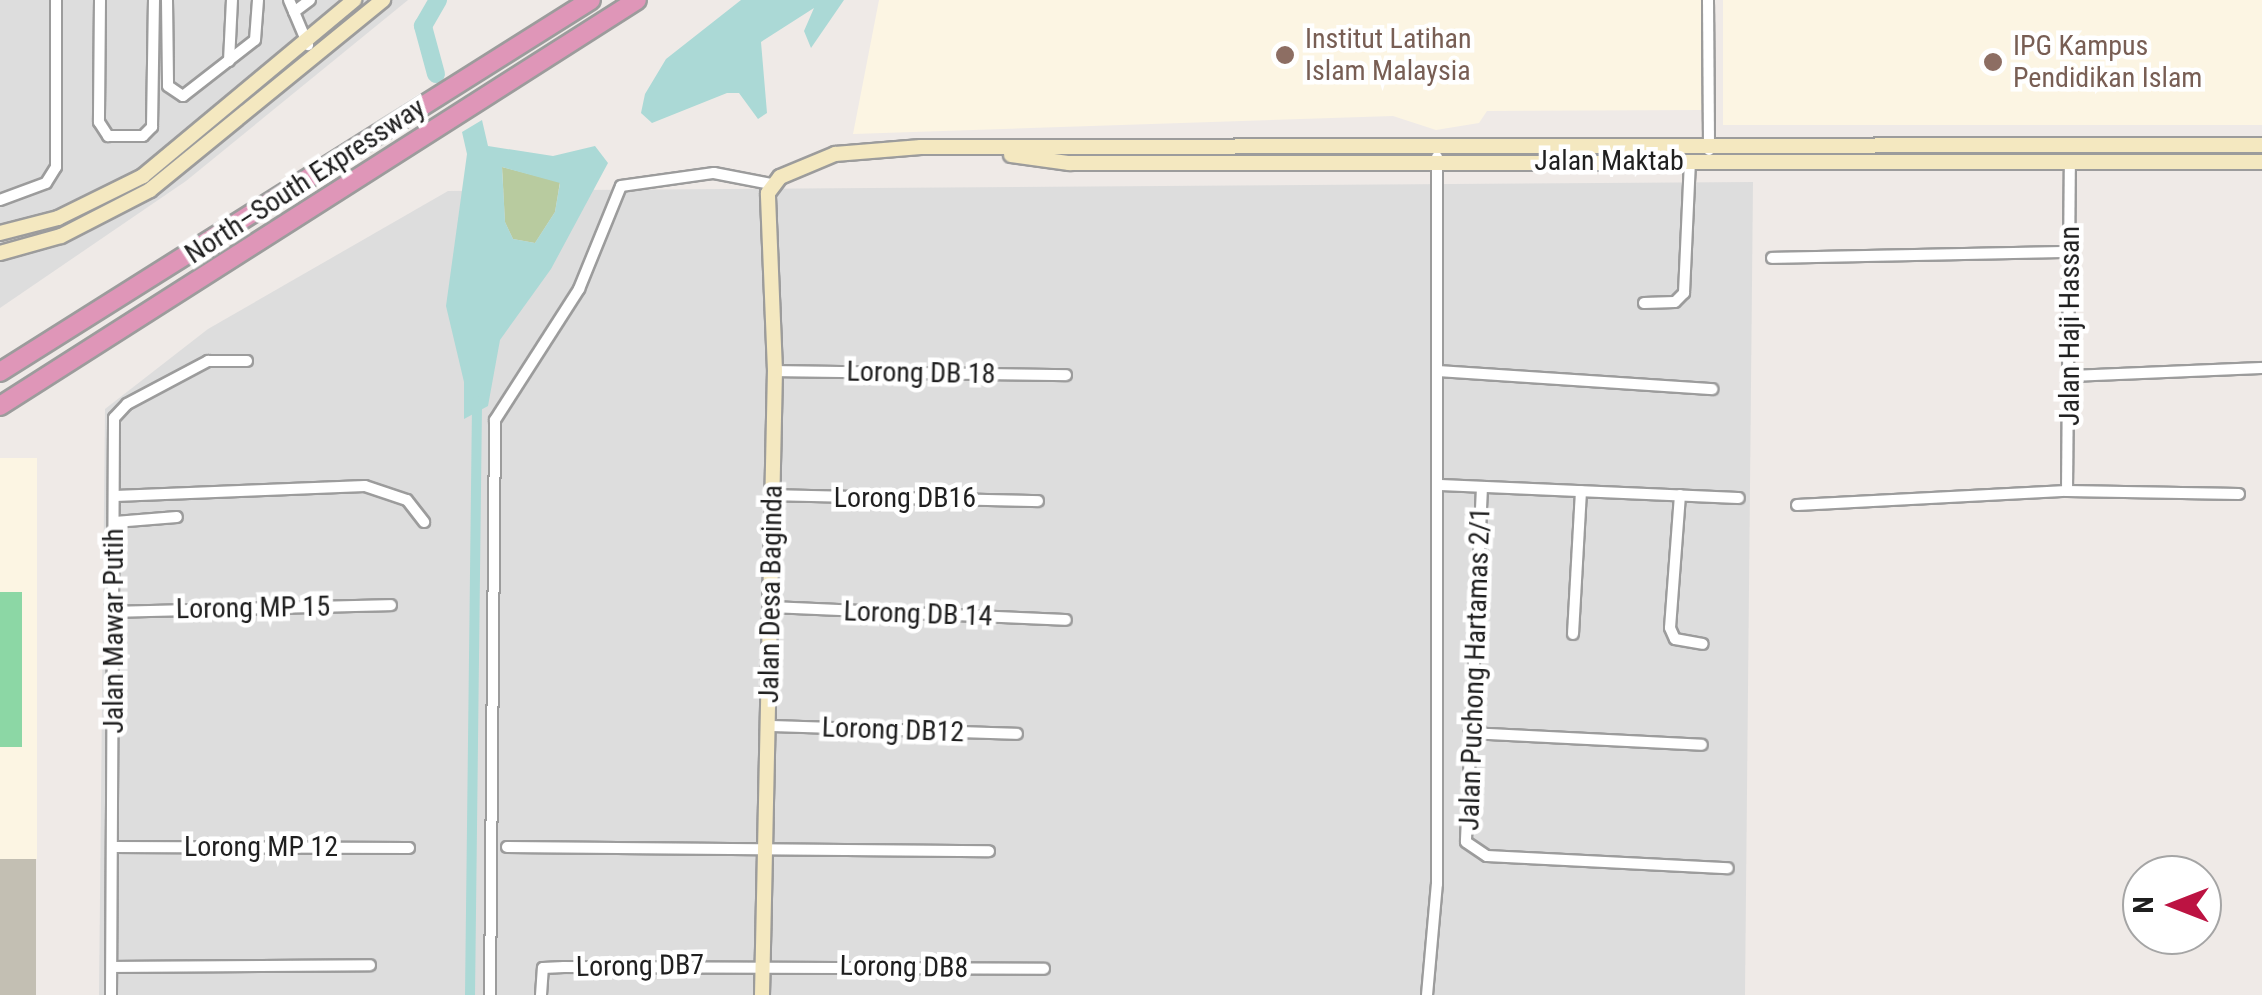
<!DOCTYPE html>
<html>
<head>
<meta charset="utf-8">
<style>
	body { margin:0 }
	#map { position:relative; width:2262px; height:995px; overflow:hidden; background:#efeae7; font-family:"Roboto Condensed",sans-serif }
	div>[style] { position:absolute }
	.residential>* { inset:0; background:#ddd }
	.education>* { inset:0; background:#fcf5e3; transform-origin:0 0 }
	.construction>* { inset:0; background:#c3bfb3; transform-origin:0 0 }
	.forest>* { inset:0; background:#b8cb9f }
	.pitch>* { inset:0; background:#8cd7a5; transform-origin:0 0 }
	.water>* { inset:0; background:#abd9d6 }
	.canal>* { height:10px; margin:-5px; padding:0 5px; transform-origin:5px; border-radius:5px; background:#abd9d6 }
	.river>* { height:18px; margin:-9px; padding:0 9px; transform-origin:9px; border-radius:9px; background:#abd9d6 }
	.roads { filter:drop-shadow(2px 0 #9c9c9c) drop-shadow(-2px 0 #9c9c9c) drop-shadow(0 2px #9c9c9c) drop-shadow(0 -2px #9c9c9c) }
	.street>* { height:10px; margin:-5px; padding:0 5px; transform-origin:5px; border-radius:5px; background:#fff }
	.secondary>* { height:14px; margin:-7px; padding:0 7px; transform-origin:7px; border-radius:7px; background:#f4e8c0 }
	.highway>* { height:18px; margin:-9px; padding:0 9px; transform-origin:9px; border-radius:9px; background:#df96b8 }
	.dots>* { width:28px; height:28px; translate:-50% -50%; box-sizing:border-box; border:5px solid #fff; border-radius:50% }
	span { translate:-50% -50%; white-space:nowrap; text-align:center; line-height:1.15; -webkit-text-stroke:9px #fff; paint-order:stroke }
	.education-label { font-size:28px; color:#785e54 }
	.left { translate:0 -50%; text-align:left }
	.street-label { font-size:28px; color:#1f1f1f }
	.north { position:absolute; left:2122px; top:855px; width:100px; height:100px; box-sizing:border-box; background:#fff; border:2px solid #a5a5a5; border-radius:50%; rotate:270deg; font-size:28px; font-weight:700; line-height:40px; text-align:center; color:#1f1f1f }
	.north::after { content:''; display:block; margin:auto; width:35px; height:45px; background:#bc1342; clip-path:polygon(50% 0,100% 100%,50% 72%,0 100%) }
</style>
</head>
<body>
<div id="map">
	<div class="residential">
		<div style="clip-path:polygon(0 0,408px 0,186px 181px,0 308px)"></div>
		<div style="clip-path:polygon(1753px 182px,1745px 995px,99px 995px,105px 409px,208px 329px,448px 191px)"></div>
	</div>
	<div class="education">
		<div style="clip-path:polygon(879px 0,1701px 0,1702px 110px,1487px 111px,1479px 123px,1436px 130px,1393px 116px,853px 134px)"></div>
		<div style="left:1723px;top:0;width:539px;height:125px"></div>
		<div style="left:37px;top:458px;width:401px;height:41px;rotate:90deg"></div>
	</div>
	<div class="construction">
		<div style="left:0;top:859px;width:36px;height:136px"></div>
	</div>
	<div class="forest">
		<div style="clip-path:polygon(502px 167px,560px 182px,555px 212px,535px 243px,513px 239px,505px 222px)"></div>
	</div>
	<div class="pitch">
		<div style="left:0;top:592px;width:22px;height:155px"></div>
	</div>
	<div class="water">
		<div style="clip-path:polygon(741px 0,844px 0,811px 48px,804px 31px,814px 8px,761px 42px,767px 113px,758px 119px,739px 93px,727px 93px,652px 123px,641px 113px,645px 94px,666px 59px)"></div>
		<div style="clip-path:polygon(evenodd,482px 120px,488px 146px,553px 156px,595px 146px,608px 163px,551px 269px,500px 340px,488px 406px,464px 419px,464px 382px,446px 306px,467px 154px,462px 132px,482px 120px,502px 167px,560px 183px,555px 212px,535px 243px,513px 239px,505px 222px,502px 167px)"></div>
	</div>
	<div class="canal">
		<div style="left:470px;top:995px;width:594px;rotate:-89.32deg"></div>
	</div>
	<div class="river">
		<div style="left:436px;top:74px;width:50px;rotate:-105.2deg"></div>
		<div style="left:423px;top:26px;width:30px;rotate:-60deg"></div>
	</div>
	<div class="roads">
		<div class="street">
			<div style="left:100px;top:0;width:122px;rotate:90.5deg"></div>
			<div style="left:99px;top:122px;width:17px;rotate:57deg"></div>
			<div style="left:108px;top:136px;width:35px"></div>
			<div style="left:143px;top:136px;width:13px;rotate:-45deg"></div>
			<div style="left:152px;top:127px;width:127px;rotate:-89.1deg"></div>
			<div style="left:167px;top:0;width:86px;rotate:89.3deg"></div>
			<div style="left:168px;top:86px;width:18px;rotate:34deg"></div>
			<div style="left:183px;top:96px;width:91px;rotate:-37.9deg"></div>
			<div style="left:255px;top:40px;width:40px;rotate:-85.7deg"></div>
			<div style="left:289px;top:0;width:49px;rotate:67.1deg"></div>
			<div style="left:1708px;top:0;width:150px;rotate:89.6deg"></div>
			<div style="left:294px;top:12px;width:20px;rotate:-37deg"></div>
			<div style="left:229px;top:61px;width:61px;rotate:-87.2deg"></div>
			<div style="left:0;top:200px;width:49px;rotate:-20.3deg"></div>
			<div style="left:46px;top:183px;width:19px;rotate:-58deg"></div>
			<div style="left:56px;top:167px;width:167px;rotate:-90deg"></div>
			<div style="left:1772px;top:258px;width:298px;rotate:-1.2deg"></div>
			<div style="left:1644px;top:303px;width:31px;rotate:-2deg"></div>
			<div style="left:1675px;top:302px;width:13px;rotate:-45deg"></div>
			<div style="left:1684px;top:293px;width:131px;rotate:-87.4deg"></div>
			<div style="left:775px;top:371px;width:291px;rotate:0.8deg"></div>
			<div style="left:1439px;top:371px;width:274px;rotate:3.8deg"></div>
			<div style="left:2070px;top:376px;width:192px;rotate:-2.4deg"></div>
			<div style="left:1440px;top:485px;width:299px;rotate:2.5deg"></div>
			<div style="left:1482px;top:487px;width:355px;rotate:92.6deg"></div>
			<div style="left:1466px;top:842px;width:25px;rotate:34deg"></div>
			<div style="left:1487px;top:856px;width:241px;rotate:2.9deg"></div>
			<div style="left:2067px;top:491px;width:329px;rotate:-89.5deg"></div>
			<div style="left:772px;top:495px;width:266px;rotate:1.3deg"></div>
			<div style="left:1680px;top:495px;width:133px;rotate:94.3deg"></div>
			<div style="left:1670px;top:628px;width:12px;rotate:66deg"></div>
			<div style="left:1675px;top:639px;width:28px;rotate:10deg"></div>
			<div style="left:115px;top:496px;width:250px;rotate:-2.3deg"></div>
			<div style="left:365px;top:486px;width:44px;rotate:18.4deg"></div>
			<div style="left:407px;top:500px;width:28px;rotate:52deg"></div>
			<div style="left:1797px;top:505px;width:270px;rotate:-3deg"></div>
			<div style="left:2067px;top:491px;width:172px;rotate:1deg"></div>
			<div style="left:115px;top:522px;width:62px;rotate:-4.6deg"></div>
			<div style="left:770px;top:607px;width:296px;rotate:2.5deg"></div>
			<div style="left:114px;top:612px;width:277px;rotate:-1.4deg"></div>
			<div style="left:1573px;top:634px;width:143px;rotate:-86.8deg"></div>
			<div style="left:769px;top:726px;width:248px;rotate:1.8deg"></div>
			<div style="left:1469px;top:733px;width:233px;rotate:2.9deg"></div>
			<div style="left:112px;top:847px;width:297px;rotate:0.2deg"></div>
			<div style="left:507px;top:847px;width:482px;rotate:0.5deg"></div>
			<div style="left:112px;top:967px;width:258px;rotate:-0.4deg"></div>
			<div style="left:111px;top:995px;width:577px;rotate:-89.7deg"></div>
			<div style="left:114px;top:418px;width:19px;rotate:-47deg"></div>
			<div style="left:127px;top:404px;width:92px;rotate:-28deg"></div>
			<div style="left:208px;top:361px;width:39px"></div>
			<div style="left:490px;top:995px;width:575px;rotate:-89.5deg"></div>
			<div style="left:495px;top:420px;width:156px;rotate:-57.3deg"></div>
			<div style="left:579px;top:289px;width:111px;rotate:-67.8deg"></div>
			<div style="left:621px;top:186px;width:94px;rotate:-8deg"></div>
			<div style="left:714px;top:173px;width:58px;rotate:10.9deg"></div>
			<div style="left:541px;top:995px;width:27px;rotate:-86deg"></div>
			<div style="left:543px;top:968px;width:21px;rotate:-3deg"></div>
			<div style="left:564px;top:967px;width:480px;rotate:0.2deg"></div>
			<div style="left:1427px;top:995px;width:111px;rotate:-84.9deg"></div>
			<div style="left:1437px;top:884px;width:727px;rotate:-90deg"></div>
		</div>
		<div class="secondary">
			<div style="left:1011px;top:155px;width:59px;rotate:7.9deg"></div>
			<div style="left:1069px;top:163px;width:1193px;rotate:-0.05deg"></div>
			<div style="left:0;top:233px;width:60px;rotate:-14.5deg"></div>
			<div style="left:58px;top:218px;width:95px;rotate:-26.3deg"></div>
			<div style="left:143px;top:176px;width:275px;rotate:-39.8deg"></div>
			<div style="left:0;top:253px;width:63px;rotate:-15.6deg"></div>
			<div style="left:61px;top:236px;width:100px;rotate:-27.3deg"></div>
			<div style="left:150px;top:190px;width:301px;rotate:-39.2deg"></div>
			<div style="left:762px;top:995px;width:624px;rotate:-88.81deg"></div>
			<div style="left:775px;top:371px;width:178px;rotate:-92.3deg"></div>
			<div style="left:768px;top:193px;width:20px;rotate:-53deg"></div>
			<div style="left:780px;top:177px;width:60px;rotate:-22.7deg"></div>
			<div style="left:835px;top:154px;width:86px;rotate:-4.7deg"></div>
			<div style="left:921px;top:147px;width:1341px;rotate:-0.09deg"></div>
		</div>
		<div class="highway">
			<div style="left:0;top:372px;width:698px;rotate:-32.19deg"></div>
			<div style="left:0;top:406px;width:755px;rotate:-32.51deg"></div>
		</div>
	</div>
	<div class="dots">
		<div style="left:1285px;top:55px;background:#8d6e63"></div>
		<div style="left:1993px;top:62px;background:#8d6e63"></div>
	</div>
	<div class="education-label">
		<span class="left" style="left:1305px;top:55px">Institut Latihan<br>Islam Malaysia</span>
		<span class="left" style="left:2013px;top:62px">IPG Kampus<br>Pendidikan Islam</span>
	</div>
	<div class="street-label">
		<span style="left:1609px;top:161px">Jalan Maktab</span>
		<span style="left:305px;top:181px;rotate:-33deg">North–South Expressway</span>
		<span style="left:2070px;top:326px;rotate:-90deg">Jalan Haji Hassan</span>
		<span style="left:921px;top:373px;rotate:1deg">Lorong DB 18</span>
		<span style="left:905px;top:498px">Lorong DB16</span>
		<span style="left:771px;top:594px;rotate:-89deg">Jalan Desa Baginda</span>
		<span style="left:253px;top:608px;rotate:-1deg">Lorong MP 15</span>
		<span style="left:918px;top:614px;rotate:2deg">Lorong DB 14</span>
		<span style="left:114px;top:631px;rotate:-90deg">Jalan Mawar Putih</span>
		<span style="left:1475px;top:669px;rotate:-88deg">Jalan Puchong Hartamas 2/1</span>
		<span style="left:893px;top:730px;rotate:2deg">Lorong DB12</span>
		<span style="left:261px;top:847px">Lorong MP 12</span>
		<span style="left:640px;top:966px;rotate:-1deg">Lorong DB7</span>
		<span style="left:904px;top:967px;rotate:1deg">Lorong DB8</span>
	</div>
	<div class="north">N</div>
</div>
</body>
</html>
